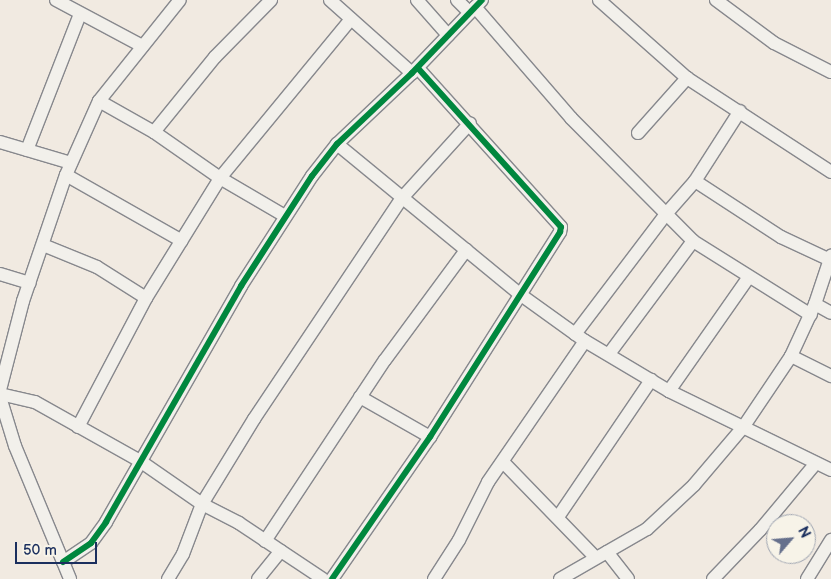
<!DOCTYPE html>
<html>
<head>
<meta charset="utf-8">
<style>
	body { margin:0 }
	#map { position:relative; width:831px; height:579px; overflow:hidden; background:#f1eae1; font-family:"Balsamiq Sans",sans-serif }
	div>[style] { position:absolute }
	.roads { filter:drop-shadow(1px 0 #87888d) drop-shadow(-1px 0 #87888d) drop-shadow(0 1px #87888d) drop-shadow(0 -1px #87888d) }
	.minor>* { height:12px; margin:-6px; padding:0 6px; transform-origin:6px; border-radius:6px; background:#f2f0eb }
	.cycleway>* { height:6px; margin:-3px; padding:0 3px; transform-origin:3px; border-radius:3px; background:#00873e }
	span { translate:-50% -50%; white-space:nowrap; text-align:center; line-height:1.15; -webkit-text-stroke:4.5px #f7f3e8; paint-order:stroke }
	.north { position:absolute; left:766px; top:514px; width:50px; height:50px; box-sizing:border-box; background:#f7f3e8; border:1px solid #9fa5b1; border-radius:50%; rotate:63deg; font-size:14px; font-weight:700; line-height:20px; text-align:center; color:#1b2f5e }
	.north::after { content:''; display:block; margin:auto; width:18px; height:22px; background:#66708c; clip-path:polygon(50% 0,100% 100%,50% 72%,0 100%) }
	.scale { position:absolute; left:15px; top:542px; width:82px; height:22px; box-sizing:border-box; border:2px solid #1b2f5e; border-top:0; padding-left:6px; font-size:15px; line-height:18px; white-space:nowrap; color:#1b2f5e; -webkit-text-stroke:4px #f7f3e8; paint-order:stroke }
</style>
</head>
<body>
<div id="map">
	<div class="roads">
		<div class="minor">
			<div style="left:56px;top:0;width:98px;rotate:28.1deg"></div>
			<div style="left:330px;top:0;width:110px;rotate:41.7deg"></div>
			<div style="left:417px;top:0;width:47px;rotate:48.5deg"></div>
			<div style="left:457px;top:0;width:17px;rotate:45deg"></div>
			<div style="left:599px;top:0;width:118px;rotate:41.6deg"></div>
			<div style="left:687px;top:78px;width:172px;rotate:33.1deg"></div>
			<div style="left:716px;top:0;width:72px;rotate:36.6deg"></div>
			<div style="left:774px;top:43px;width:64px;rotate:27deg"></div>
			<div style="left:475px;top:7px;width:147px;rotate:49.1deg"></div>
			<div style="left:571px;top:118px;width:173px;rotate:45.2deg"></div>
			<div style="left:693px;top:241px;width:139px;rotate:32.1deg"></div>
			<div style="left:99px;top:101px;width:63px;rotate:29.4deg"></div>
			<div style="left:154px;top:132px;width:80px;rotate:34.9deg"></div>
			<div style="left:220px;top:178px;width:75px;rotate:30.3deg"></div>
			<div style="left:154px;top:132px;width:97px;rotate:-50.9deg"></div>
			<div style="left:215px;top:57px;width:80px;rotate:-45.5deg"></div>
			<div style="left:638px;top:133px;width:74px;rotate:-48.3deg"></div>
			<div style="left:0;top:142px;width:74px;rotate:16.5deg"></div>
			<div style="left:337px;top:144px;width:238px;rotate:39.4deg"></div>
			<div style="left:521px;top:295px;width:79px;rotate:35.7deg"></div>
			<div style="left:585px;top:341px;width:98px;rotate:30.8deg"></div>
			<div style="left:669px;top:391px;width:180px;rotate:26deg"></div>
			<div style="left:27px;top:150px;width:146px;rotate:-68.7deg"></div>
			<div style="left:66px;top:175px;width:133px;rotate:29.6deg"></div>
			<div style="left:695px;top:181px;width:103px;rotate:33.1deg"></div>
			<div style="left:781px;top:237px;width:54px;rotate:25.1deg"></div>
			<div style="left:43px;top:245px;width:58px;rotate:22.2deg"></div>
			<div style="left:97px;top:267px;width:58px;rotate:32.3deg"></div>
			<div style="left:0;top:274px;width:31px;rotate:17deg"></div>
			<div style="left:815px;top:304px;width:18px;rotate:29deg"></div>
			<div style="left:575px;top:334px;width:151px;rotate:-52.8deg"></div>
			<div style="left:666px;top:214px;width:44px;rotate:-48.7deg"></div>
			<div style="left:695px;top:181px;width:83px;rotate:-57.3deg"></div>
			<div style="left:609px;top:354px;width:141px;rotate:-53.4deg"></div>
			<div style="left:791px;top:356px;width:45px;rotate:26.6deg"></div>
			<div style="left:0;top:390px;width:92px;rotate:-75.5deg"></div>
			<div style="left:23px;top:301px;width:133px;rotate:-71.2deg"></div>
			<div style="left:66px;top:175px;width:81px;rotate:-66deg"></div>
			<div style="left:99px;top:101px;width:129px;rotate:-51.3deg"></div>
			<div style="left:669px;top:391px;width:138px;rotate:-55deg"></div>
			<div style="left:0;top:394px;width:36px;rotate:13deg"></div>
			<div style="left:35px;top:402px;width:120px;rotate:29.3deg"></div>
			<div style="left:140px;top:461px;width:75px;rotate:34.7deg"></div>
			<div style="left:202px;top:504px;width:42px;rotate:27.2deg"></div>
			<div style="left:239px;top:523px;width:101px;rotate:33.7deg"></div>
			<div style="left:0;top:397px;width:51px;rotate:73deg"></div>
			<div style="left:15px;top:446px;width:144px;rotate:67.5deg"></div>
			<div style="left:360px;top:397px;width:81px;rotate:29.7deg"></div>
			<div style="left:78px;top:427px;width:146px;rotate:-62.2deg"></div>
			<div style="left:146px;top:298px;width:141px;rotate:-58.3deg"></div>
			<div style="left:220px;top:178px;width:206px;rotate:-50.5deg"></div>
			<div style="left:504px;top:463px;width:131px;rotate:45.9deg"></div>
			<div style="left:558px;top:517px;width:166px;rotate:-55.8deg"></div>
			<div style="left:265px;top:541px;width:217px;rotate:-56.5deg"></div>
			<div style="left:385px;top:360px;width:137px;rotate:-53.6deg"></div>
			<div style="left:607px;top:552px;width:34px;rotate:52deg"></div>
			<div style="left:63px;top:562px;width:34px;rotate:-34deg"></div>
			<div style="left:91px;top:543px;width:26px;rotate:-54deg"></div>
			<div style="left:106px;top:522px;width:272px;rotate:-60.2deg"></div>
			<div style="left:241px;top:286px;width:131px;rotate:-57.2deg"></div>
			<div style="left:312px;top:176px;width:41px;rotate:-52deg"></div>
			<div style="left:337px;top:144px;width:103px;rotate:-43.4deg"></div>
			<div style="left:412px;top:73px;width:101px;rotate:-46.2deg"></div>
			<div style="left:168px;top:579px;width:29px;rotate:-59deg"></div>
			<div style="left:183px;top:554px;width:53px;rotate:-69.2deg"></div>
			<div style="left:202px;top:504px;width:100px;rotate:-58.5deg"></div>
			<div style="left:254px;top:419px;width:266px;rotate:-56.2deg"></div>
			<div style="left:402px;top:198px;width:101px;rotate:-47.8deg"></div>
			<div style="left:258px;top:579px;width:36px;rotate:-51deg"></div>
			<div style="left:332px;top:579px;width:173px;rotate:-55.4deg"></div>
			<div style="left:430px;top:437px;width:243px;rotate:-57.6deg"></div>
			<div style="left:560px;top:232px;width:5px;rotate:-79deg"></div>
			<div style="left:561px;top:227px;width:214px;rotate:-132deg"></div>
			<div style="left:434px;top:579px;width:46px;rotate:-57.3deg"></div>
			<div style="left:459px;top:540px;width:65px;rotate:-63.4deg"></div>
			<div style="left:488px;top:482px;width:171px;rotate:-55.5deg"></div>
			<div style="left:560px;top:579px;width:100px;rotate:-29.9deg"></div>
			<div style="left:647px;top:529px;width:64px;rotate:-43.1deg"></div>
			<div style="left:694px;top:485px;width:77px;rotate:-49.7deg"></div>
			<div style="left:744px;top:426px;width:84px;rotate:-56.1deg"></div>
			<div style="left:791px;top:356px;width:57px;rotate:-65.2deg"></div>
			<div style="left:815px;top:304px;width:51px;rotate:-71.6deg"></div>
			<div style="left:713px;top:579px;width:68px;rotate:-46.2deg"></div>
			<div style="left:760px;top:530px;width:87px;rotate:-50.1deg"></div>
			<div style="left:807px;top:579px;width:46px;rotate:-58.4deg"></div>
		</div>
	</div>
	<div class="cycleway">
		<div style="left:63px;top:562px;width:34px;rotate:-34deg"></div>
		<div style="left:91px;top:543px;width:26px;rotate:-54deg"></div>
		<div style="left:106px;top:522px;width:272px;rotate:-60.2deg"></div>
		<div style="left:241px;top:286px;width:131px;rotate:-57.2deg"></div>
		<div style="left:312px;top:176px;width:41px;rotate:-52deg"></div>
		<div style="left:337px;top:144px;width:103px;rotate:-43.4deg"></div>
		<div style="left:412px;top:73px;width:101px;rotate:-46.2deg"></div>
		<div style="left:332px;top:579px;width:173px;rotate:-55.4deg"></div>
		<div style="left:430px;top:437px;width:243px;rotate:-57.6deg"></div>
		<div style="left:560px;top:232px;width:5px;rotate:-79deg"></div>
		<div style="left:561px;top:227px;width:214px;rotate:-132deg"></div>
	</div>
	<div class="north">N</div>
	<div class="scale">50 m</div>
</div>
</body>
</html>
